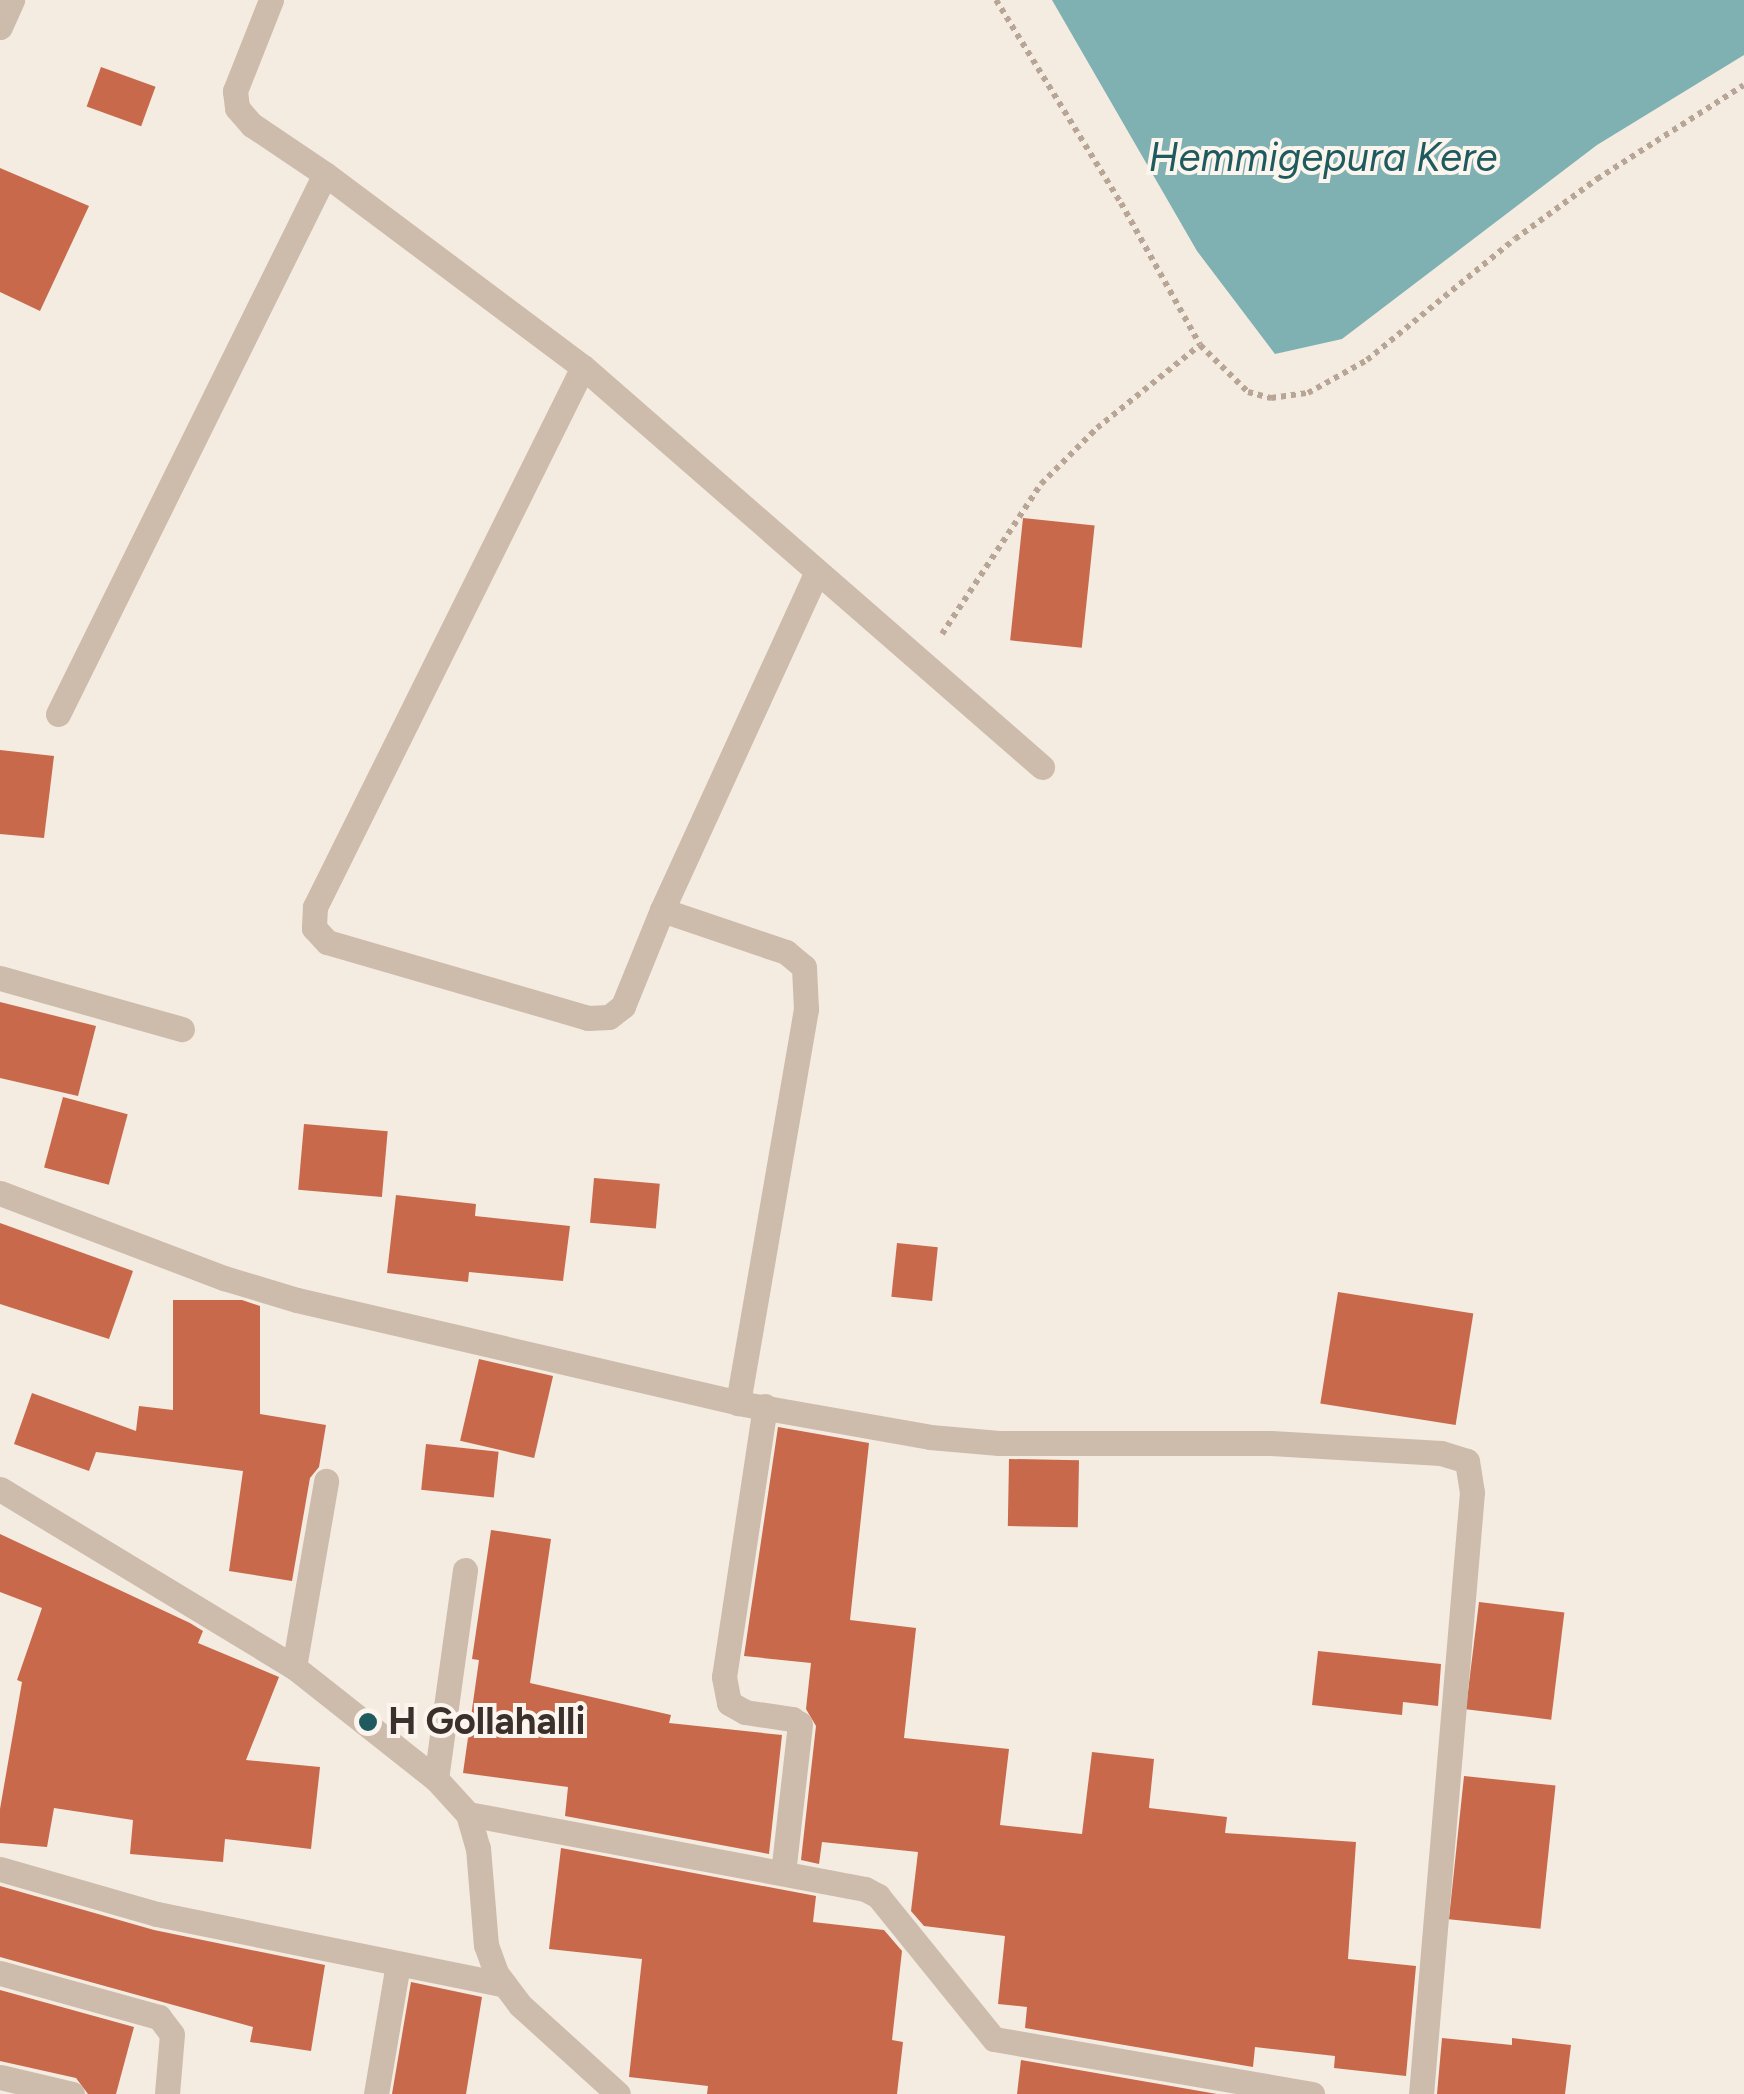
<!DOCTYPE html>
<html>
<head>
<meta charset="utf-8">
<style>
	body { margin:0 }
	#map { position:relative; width:1744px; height:2094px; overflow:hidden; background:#f4ebe1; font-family:Figtree,sans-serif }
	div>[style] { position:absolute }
	.water>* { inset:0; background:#7fb0b2 }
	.building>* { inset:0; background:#c8694b; transform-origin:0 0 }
	.path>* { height:6px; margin-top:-3px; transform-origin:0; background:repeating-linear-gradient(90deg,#b9a596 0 5px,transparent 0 10px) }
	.minor>* { height:25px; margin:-12.5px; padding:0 12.5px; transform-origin:12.5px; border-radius:12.5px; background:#cdbbac }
	.dots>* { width:28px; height:28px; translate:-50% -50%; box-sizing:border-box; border:5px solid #fbf5ee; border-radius:50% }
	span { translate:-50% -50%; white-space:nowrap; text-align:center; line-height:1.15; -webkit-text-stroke:8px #fbf5ee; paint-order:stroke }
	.poi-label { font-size:38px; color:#3b302b; font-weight:700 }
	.left { translate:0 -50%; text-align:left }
	.water-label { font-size:40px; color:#1f5a5e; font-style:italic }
</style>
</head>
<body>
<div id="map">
	<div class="water">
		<div style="clip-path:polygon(1052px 0,1744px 0,1744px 55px,1597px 145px,1342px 339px,1275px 354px,1197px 251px)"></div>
	</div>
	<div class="building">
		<div style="left:101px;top:67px;width:58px;height:42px;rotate:20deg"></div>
		<div style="clip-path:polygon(0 168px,89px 206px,40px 311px,0 292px)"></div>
		<div style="left:1023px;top:518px;width:72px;height:123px;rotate:6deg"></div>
		<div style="clip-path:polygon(0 750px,54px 756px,44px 838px,0 834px)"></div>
		<div style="clip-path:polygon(0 1002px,96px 1026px,78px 1096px,0 1078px)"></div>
		<div style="left:63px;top:1097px;width:67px;height:73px;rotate:15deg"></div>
		<div style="left:304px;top:1124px;width:84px;height:66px;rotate:5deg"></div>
		<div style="left:594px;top:1178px;width:66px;height:45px;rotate:5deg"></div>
		<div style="clip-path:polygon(396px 1195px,476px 1204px,475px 1216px,570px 1226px,563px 1281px,469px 1272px,468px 1282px,387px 1273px)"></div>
		<div style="clip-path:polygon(0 1223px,133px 1271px,109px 1339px,0 1304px)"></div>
		<div style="left:897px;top:1243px;width:41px;height:54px;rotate:6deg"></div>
		<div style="left:1338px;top:1292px;width:137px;height:113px;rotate:9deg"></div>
		<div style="clip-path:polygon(173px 1300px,242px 1300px,260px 1306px,260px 1414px,326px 1425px,319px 1467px,310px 1478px,292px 1581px,229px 1571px,243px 1471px,96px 1452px,89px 1471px,14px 1444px,32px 1393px,136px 1431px,139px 1406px,173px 1410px)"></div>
		<div style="left:479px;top:1359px;width:76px;height:84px;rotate:13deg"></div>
		<div style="clip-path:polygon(778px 1427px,869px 1443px,850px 1620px,916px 1628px,904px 1738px,1009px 1749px,1000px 1825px,1082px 1834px,1092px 1752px,1154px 1759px,1149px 1808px,1227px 1817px,1225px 1833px,1356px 1842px,1348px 1959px,1416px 1966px,1406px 2076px,1334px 2068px,1335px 2056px,1255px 2047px,1253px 2067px,1025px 2028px,1027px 2007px,998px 2004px,1005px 1936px,924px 1926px,911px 1911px,918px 1852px,822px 1842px,819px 1864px,801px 1860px,816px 1726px,806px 1709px,811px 1663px,744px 1656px)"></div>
		<div style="left:426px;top:1444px;width:73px;height:46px;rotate:6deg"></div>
		<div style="left:1009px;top:1459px;width:70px;height:67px;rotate:1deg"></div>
		<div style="clip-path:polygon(491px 1530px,551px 1539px,530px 1683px,671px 1715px,669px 1723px,782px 1735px,769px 1854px,565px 1816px,568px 1787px,463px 1773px,479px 1660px,472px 1659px)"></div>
		<div style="clip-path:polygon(0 1534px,190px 1623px,203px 1631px,198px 1643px,279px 1677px,246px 1760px,320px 1767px,311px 1849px,225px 1839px,223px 1862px,130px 1854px,133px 1820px,54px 1808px,47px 1847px,0 1843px,0 1809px,22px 1682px,17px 1680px,42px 1608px,0 1592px)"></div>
		<div style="left:1479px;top:1602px;width:86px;height:108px;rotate:7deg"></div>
		<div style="clip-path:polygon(1318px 1651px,1441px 1664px,1438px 1706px,1403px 1702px,1402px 1715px,1312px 1705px)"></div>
		<div style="left:1464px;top:1776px;width:92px;height:144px;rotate:6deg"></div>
		<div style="clip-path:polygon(561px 1848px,816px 1896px,813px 1922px,884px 1930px,902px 1951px,892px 2040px,903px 2042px,897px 2094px,707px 2094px,708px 2086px,629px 2077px,642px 1959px,549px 1949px)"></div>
		<div style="clip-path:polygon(0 1886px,154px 1930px,325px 1965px,311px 2051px,250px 2042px,253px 2027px,0 1957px)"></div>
		<div style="clip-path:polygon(411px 1982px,482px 1997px,466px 2094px,392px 2094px)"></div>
		<div style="clip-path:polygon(0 1990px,134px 2027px,116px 2094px,88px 2094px,76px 2078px,0 2061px)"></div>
		<div style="clip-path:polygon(1442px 2038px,1512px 2045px,1512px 2038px,1571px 2045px,1565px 2094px,1437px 2094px)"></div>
		<div style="clip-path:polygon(1021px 2060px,1217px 2094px,1017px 2094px)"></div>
	</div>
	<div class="path">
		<div style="left:996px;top:0;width:238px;rotate:58.4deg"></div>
		<div style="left:1121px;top:203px;width:162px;rotate:60.9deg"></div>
		<div style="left:1200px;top:345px;width:67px;rotate:44.4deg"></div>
		<div style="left:1248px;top:392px;width:24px;rotate:15deg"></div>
		<div style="left:1271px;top:398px;width:37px;rotate:-8deg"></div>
		<div style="left:1308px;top:393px;width:68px;rotate:-29.2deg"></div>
		<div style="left:1367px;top:360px;width:191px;rotate:-39.3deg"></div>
		<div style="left:1515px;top:239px;width:102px;rotate:-36.2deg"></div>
		<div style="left:1597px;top:179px;width:174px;rotate:-32.6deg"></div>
		<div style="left:942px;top:634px;width:180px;rotate:-56.6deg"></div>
		<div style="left:1041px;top:484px;width:79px;rotate:-45deg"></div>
		<div style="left:1097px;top:428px;width:132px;rotate:-38.9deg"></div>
	</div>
	<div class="minor">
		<div style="left:271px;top:0;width:98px;rotate:111.6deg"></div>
		<div style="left:235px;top:91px;width:17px;rotate:83deg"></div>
		<div style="left:237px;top:108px;width:23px;rotate:49deg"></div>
		<div style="left:252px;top:125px;width:88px;rotate:33.9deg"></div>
		<div style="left:325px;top:174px;width:322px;rotate:36.8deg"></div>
		<div style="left:583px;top:367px;width:609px;rotate:41.07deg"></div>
		<div style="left:0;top:27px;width:30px;rotate:-66deg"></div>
		<div style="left:583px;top:367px;width:603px;rotate:116.4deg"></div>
		<div style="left:315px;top:907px;width:21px;rotate:93deg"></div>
		<div style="left:314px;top:928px;width:19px;rotate:47deg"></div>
		<div style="left:327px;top:942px;width:272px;rotate:16.2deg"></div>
		<div style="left:588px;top:1018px;width:21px;rotate:-3deg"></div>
		<div style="left:609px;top:1017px;width:18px;rotate:-38deg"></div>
		<div style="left:623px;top:1006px;width:104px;rotate:-67.9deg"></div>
		<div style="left:662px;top:910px;width:371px;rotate:-65.4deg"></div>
		<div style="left:58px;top:714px;width:602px;rotate:-63.69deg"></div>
		<div style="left:662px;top:910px;width:131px;rotate:18.7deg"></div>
		<div style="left:786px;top:952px;width:23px;rotate:40deg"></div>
		<div style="left:804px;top:967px;width:42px;rotate:87.3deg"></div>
		<div style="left:806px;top:1009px;width:400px;rotate:99.8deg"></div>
		<div style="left:0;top:978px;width:189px;rotate:15.7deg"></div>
		<div style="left:0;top:1193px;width:240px;rotate:20.8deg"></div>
		<div style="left:224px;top:1278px;width:76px;rotate:16.8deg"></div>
		<div style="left:297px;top:1300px;width:453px;rotate:13.1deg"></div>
		<div style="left:738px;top:1403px;width:195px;rotate:10deg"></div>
		<div style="left:930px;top:1437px;width:69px;rotate:5deg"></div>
		<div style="left:999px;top:1443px;width:272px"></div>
		<div style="left:1271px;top:1443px;width:170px;rotate:3.4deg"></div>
		<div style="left:1441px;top:1453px;width:27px;rotate:17deg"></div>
		<div style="left:1467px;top:1461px;width:31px;rotate:81deg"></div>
		<div style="left:1472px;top:1492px;width:604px;rotate:94.84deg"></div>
		<div style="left:765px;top:1406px;width:274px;rotate:98.6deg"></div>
		<div style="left:724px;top:1677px;width:26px;rotate:79deg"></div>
		<div style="left:729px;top:1703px;width:18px;rotate:29deg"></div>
		<div style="left:745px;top:1712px;width:48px;rotate:8.5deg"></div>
		<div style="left:792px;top:1719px;width:9px;rotate:32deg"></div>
		<div style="left:800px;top:1724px;width:150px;rotate:96.5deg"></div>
		<div style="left:0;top:1489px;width:344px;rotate:31.2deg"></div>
		<div style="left:294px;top:1667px;width:181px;rotate:38.3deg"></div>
		<div style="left:436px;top:1779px;width:47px;rotate:47.6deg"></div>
		<div style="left:468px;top:1814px;width:35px;rotate:74deg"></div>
		<div style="left:478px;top:1848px;width:97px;rotate:85.3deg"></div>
		<div style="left:486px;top:1945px;width:30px;rotate:70deg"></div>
		<div style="left:496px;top:1973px;width:40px;rotate:53deg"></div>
		<div style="left:520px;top:2005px;width:132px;rotate:42.2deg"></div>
		<div style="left:294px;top:1667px;width:189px;rotate:-80.2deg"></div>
		<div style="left:436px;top:1779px;width:211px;rotate:-82.1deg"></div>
		<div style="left:468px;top:1814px;width:404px;rotate:10.7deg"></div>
		<div style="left:865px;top:1889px;width:15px;rotate:28deg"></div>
		<div style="left:878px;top:1896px;width:184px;rotate:51deg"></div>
		<div style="left:994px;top:2039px;width:323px;rotate:9.8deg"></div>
		<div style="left:0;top:1869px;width:163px;rotate:16deg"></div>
		<div style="left:157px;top:1914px;width:355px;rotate:11.5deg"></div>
		<div style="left:0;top:1973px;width:165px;rotate:15.5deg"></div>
		<div style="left:159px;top:2017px;width:21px;rotate:53deg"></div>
		<div style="left:172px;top:2034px;width:60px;rotate:94.8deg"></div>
		<div style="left:0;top:2077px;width:74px;rotate:13.3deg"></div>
		<div style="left:376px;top:2094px;width:132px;rotate:-80.4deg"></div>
	</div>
	<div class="dots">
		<div style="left:368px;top:1722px;background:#1f5a5e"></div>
	</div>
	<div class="poi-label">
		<span class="left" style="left:388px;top:1722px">H Gollahalli</span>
	</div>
	<div class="water-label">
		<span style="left:1323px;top:157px">Hemmigepura Kere</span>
	</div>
</div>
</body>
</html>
